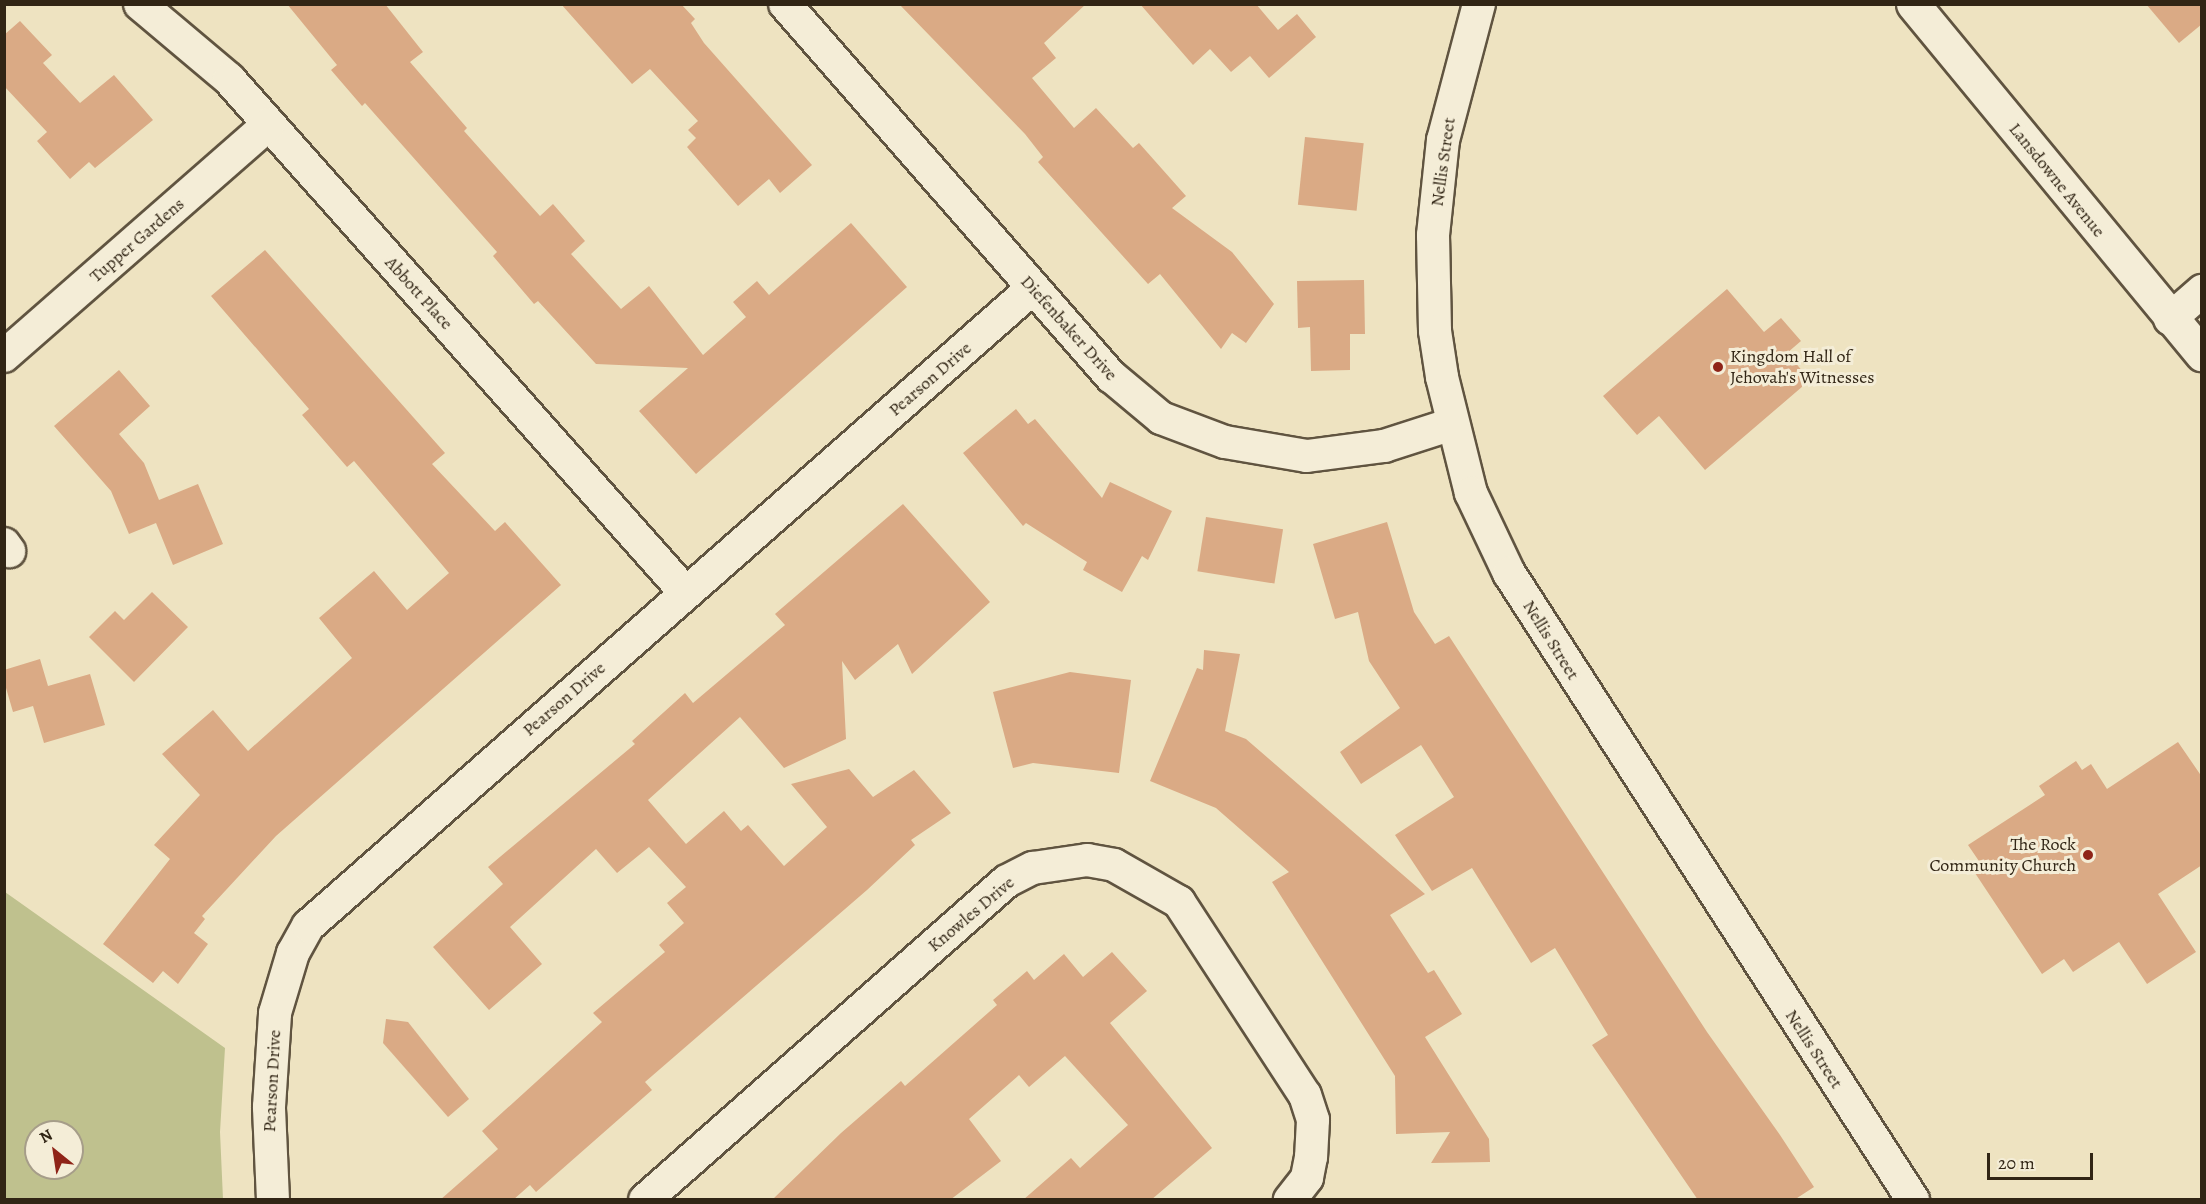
<!DOCTYPE html>
<html>
<head>
<meta charset="utf-8">
<style>
	body { margin:0 }
	#map { position:relative; width:2206px; height:1204px; overflow:hidden; background:#eee3c1; font-family:Alegreya,serif }
	div>[style] { position:absolute }
	.green>* { inset:0; background:#bfc18e }
	.building>* { inset:0; background:#daaa85; transform-origin:0 0 }
	.roads { filter:drop-shadow(2px 0 #605440) drop-shadow(-2px 0 #605440) drop-shadow(0 2px #605440) drop-shadow(0 -2px #605440) }
	.street>* { height:32px; margin:-16px; padding:0 16px; transform-origin:16px; border-radius:16px; background:#f4edd7 }
	.secondary>* { height:33px; margin:-16.5px; padding:0 16.5px; transform-origin:16.5px; border-radius:16.5px; background:#f4edd7 }
	.dots>* { width:16px; height:16px; translate:-50% -50%; box-sizing:border-box; border:3px solid #f4edd7; border-radius:50% }
	span { translate:-50% -50%; white-space:nowrap; text-align:center; line-height:1.15; -webkit-text-stroke:6px #f4edd7; paint-order:stroke }
	.street-label { font-size:18px; color:#312515 }
	.poi-label { font-size:18px; color:#312515 }
	.left { translate:0 -50%; text-align:left }
	.right { translate:-100% -50%; text-align:right }
	.frame { position:absolute; inset:0; border:6px solid #312515; pointer-events:none }
	.north { position:absolute; left:24px; top:1120px; width:60px; height:60px; box-sizing:border-box; background:#f4edd7; border:2px solid #a69d89; border-radius:50%; rotate:330deg; font-size:16px; font-weight:700; line-height:24px; text-align:center; color:#312515 }
	.north::after { content:''; display:block; margin:auto; width:21px; height:27px; background:#8f2418; clip-path:polygon(50% 0,100% 100%,50% 72%,0 100%) }
	.scale { position:absolute; left:1987px; top:1153px; width:106px; height:27px; box-sizing:border-box; border:3px solid #312515; border-top:0; padding-left:8px; font-size:18px; line-height:21px; white-space:nowrap; color:#312515; -webkit-text-stroke:4px #f4edd7; paint-order:stroke }
</style>
</head>
<body>
<div id="map">
	<div class="green">
		<div style="clip-path:polygon(evenodd,5px 892px,225px 1048px,220px 1132px,223px 1199px,5px 1199px,5px 892px,36px 1132px,72px 1132px,72px 1168px,36px 1168px,36px 1132px)"></div>
	</div>
	<div class="building">
		<div style="clip-path:polygon(287px 4px,385px 4px,423px 52px,410px 62px,467px 128px,464px 131px,540px 216px,553px 204px,585px 241px,571px 254px,621px 309px,649px 286px,703px 355px,746px 317px,733px 302px,757px 281px,769px 295px,851px 223px,907px 287px,696px 474px,639px 411px,688px 368px,596px 364px,538px 301px,534px 304px,493px 256px,497px 252px,365px 103px,362px 106px,331px 70px,337px 65px)"></div>
		<div style="clip-path:polygon(561px 4px,681px 4px,695px 19px,691px 23px,704px 43px,812px 165px,780px 193px,769px 179px,738px 206px,687px 147px,696px 138px,688px 130px,698px 121px,650px 69px,632px 84px)"></div>
		<div style="clip-path:polygon(899px 4px,1086px 4px,1044px 43px,1056px 58px,1032px 78px,1074px 128px,1096px 108px,1133px 148px,1139px 143px,1186px 196px,1172px 208px,1232px 252px,1274px 304px,1246px 343px,1232px 333px,1221px 349px,1160px 274px,1148px 284px,1038px 162px,1043px 157px,1025px 134px)"></div>
		<div style="clip-path:polygon(1140px 4px,1256px 4px,1278px 30px,1297px 14px,1316px 37px,1269px 78px,1250px 56px,1231px 72px,1210px 49px,1193px 65px)"></div>
		<div style="clip-path:polygon(2146px 4px,2202px 4px,2202px 24px,2179px 43px)"></div>
		<div style="clip-path:polygon(20px 21px,52px 55px,43px 63px,80px 103px,114px 75px,153px 120px,95px 168px,89px 162px,70px 179px,37px 141px,47px 132px,4px 86px,4px 35px)"></div>
		<div style="left:1305px;top:137px;width:59px;height:68px;rotate:6deg"></div>
		<div style="clip-path:polygon(265px 250px,445px 453px,432px 464px,495px 531px,505px 522px,561px 585px,276px 836px,202px 916px,205px 919px,194px 933px,208px 944px,178px 984px,163px 971px,153px 983px,103px 944px,170px 859px,154px 845px,200px 795px,162px 754px,213px 710px,248px 751px,352px 658px,319px 618px,374px 571px,407px 610px,449px 573px,354px 461px,347px 467px,302px 415px,309px 409px,211px 296px)"></div>
		<div style="clip-path:polygon(1364px 280px,1365px 334px,1350px 334px,1350px 370px,1311px 371px,1310px 327px,1298px 328px,1297px 281px)"></div>
		<div style="clip-path:polygon(1727px 289px,1764px 332px,1781px 318px,1801px 341px,1787px 353px,1810px 380px,1705px 470px,1659px 416px,1637px 435px,1603px 396px)"></div>
		<div style="clip-path:polygon(119px 370px,150px 406px,119px 434px,144px 463px,159px 500px,198px 484px,223px 544px,173px 565px,156px 523px,129px 534px,111px 491px,54px 426px)"></div>
		<div style="clip-path:polygon(1016px 409px,1028px 424px,1035px 419px,1102px 498px,1110px 482px,1172px 511px,1148px 560px,1142px 556px,1122px 592px,1083px 570px,1087px 562px,1026px 523px,1023px 526px,963px 453px)"></div>
		<div style="clip-path:polygon(903px 504px,990px 602px,912px 674px,898px 644px,855px 680px,842px 661px,846px 739px,784px 768px,740px 717px,648px 800px,686px 844px,724px 811px,741px 831px,748px 825px,784px 866px,827px 827px,791px 784px,849px 769px,873px 797px,914px 770px,951px 813px,911px 840px,915px 845px,867px 890px,645px 1082px,652px 1090px,536px 1192px,530px 1185px,513px 1200px,440px 1200px,498px 1149px,482px 1131px,602px 1022px,593px 1013px,665px 952px,659px 945px,684px 923px,667px 903px,686px 887px,649px 847px,617px 873px,596px 849px,510px 927px,542px 964px,489px 1010px,433px 947px,503px 884px,488px 867px,635px 744px,632px 741px,685px 693px,693px 703px,785px 625px,775px 614px)"></div>
		<div style="left:1206px;top:517px;width:78px;height:55px;rotate:9deg"></div>
		<div style="clip-path:polygon(1387px 522px,1414px 612px,1435px 644px,1449px 636px,1707px 1032px,1780px 1135px,1814px 1187px,1794px 1200px,1698px 1200px,1592px 1045px,1608px 1035px,1555px 948px,1531px 963px,1472px 868px,1432px 891px,1395px 835px,1454px 797px,1421px 745px,1361px 784px,1340px 752px,1400px 708px,1369px 661px,1358px 612px,1335px 619px,1313px 544px)"></div>
		<div style="clip-path:polygon(152px 592px,188px 627px,134px 682px,89px 637px,115px 611px,124px 620px)"></div>
		<div style="clip-path:polygon(1204px 650px,1240px 654px,1225px 731px,1246px 739px,1425px 894px,1390px 915px,1428px 973px,1434px 970px,1462px 1014px,1425px 1037px,1489px 1139px,1490px 1162px,1431px 1163px,1450px 1132px,1396px 1134px,1395px 1076px,1272px 882px,1289px 872px,1216px 808px,1150px 781px,1197px 668px,1203px 670px)"></div>
		<div style="clip-path:polygon(40px 659px,48px 686px,90px 674px,105px 725px,44px 743px,33px 706px,13px 712px,4px 681px,4px 670px)"></div>
		<div style="clip-path:polygon(1070px 672px,1131px 680px,1119px 773px,1033px 763px,1013px 768px,993px 692px)"></div>
		<div style="clip-path:polygon(2178px 742px,2202px 777px,2202px 865px,2158px 894px,2196px 952px,2147px 984px,2119px 942px,2073px 972px,2064px 959px,2042px 974px,1975px 873px,1983px 867px,1968px 845px,2045px 795px,2039px 786px,2076px 761px,2082px 770px,2091px 764px,2107px 789px)"></div>
		<div style="clip-path:polygon(1112px 952px,1147px 991px,1110px 1023px,1212px 1148px,1151px 1200px,1023px 1200px,1071px 1158px,1080px 1168px,1128px 1125px,1065px 1056px,1029px 1087px,1019px 1075px,969px 1119px,1001px 1161px,950px 1200px,772px 1200px,841px 1133px,901px 1081px,905px 1086px,997px 1005px,993px 1000px,1027px 971px,1034px 980px,1064px 954px,1083px 977px)"></div>
		<div style="clip-path:polygon(386px 1019px,408px 1022px,469px 1099px,448px 1117px,383px 1043px)"></div>
	</div>
	<div class="roads">
		<div class="street">
			<div style="left:140px;top:4px;width:116px;rotate:40.1deg"></div>
			<div style="left:229px;top:79px;width:688px;rotate:48.36deg"></div>
			<div style="left:785px;top:4px;width:496px;rotate:48.8deg"></div>
			<div style="left:1112px;top:377px;width:64px;rotate:39.9deg"></div>
			<div style="left:1161px;top:418px;width:68px;rotate:20.6deg"></div>
			<div style="left:1225px;top:442px;width:83px;rotate:9.7deg"></div>
			<div style="left:1307px;top:456px;width:78px;rotate:-7.4deg"></div>
			<div style="left:1384px;top:446px;width:71px;rotate:-17.9deg"></div>
			<div style="left:1479px;top:4px;width:141px;rotate:104.8deg"></div>
			<div style="left:1443px;top:140px;width:96px;rotate:96deg"></div>
			<div style="left:1433px;top:235px;width:96px;rotate:88.8deg"></div>
			<div style="left:1435px;top:331px;width:47px;rotate:81.3deg"></div>
			<div style="left:1442px;top:377px;width:120px;rotate:76deg"></div>
			<div style="left:1471px;top:493px;width:89px;rotate:64.6deg"></div>
			<div style="left:1509px;top:573px;width:746px;rotate:57.2deg"></div>
			<div style="left:2170px;top:319px;width:43px;rotate:-41.2deg"></div>
			<div style="left:4px;top:356px;width:352px;rotate:-41.2deg"></div>
			<div style="left:4px;top:544px;width:9px;rotate:54deg"></div>
			<div style="left:273px;top:1200px;width:93px;rotate:-92.5deg"></div>
			<div style="left:269px;top:1107px;width:94px;rotate:-86.3deg"></div>
			<div style="left:275px;top:1013px;width:63px;rotate:-73.3deg"></div>
			<div style="left:293px;top:953px;width:31px;rotate:-61deg"></div>
			<div style="left:308px;top:926px;width:966px;rotate:-41.35deg"></div>
			<div style="left:645px;top:1200px;width:482px;rotate:-41.4deg"></div>
			<div style="left:1007px;top:881px;width:29px;rotate:-27deg"></div>
			<div style="left:1033px;top:868px;width:55px;rotate:-8.4deg"></div>
			<div style="left:1087px;top:860px;width:27px;rotate:10deg"></div>
			<div style="left:1114px;top:865px;width:75px;rotate:29.6deg"></div>
			<div style="left:1179px;top:902px;width:230px;rotate:56.9deg"></div>
			<div style="left:1305px;top:1095px;width:26px;rotate:72deg"></div>
			<div style="left:1313px;top:1120px;width:37px;rotate:93deg"></div>
			<div style="left:1311px;top:1157px;width:21px;rotate:101deg"></div>
			<div style="left:1307px;top:1178px;width:28px;rotate:128deg"></div>
		</div>
		<div class="secondary">
			<div style="left:1913px;top:4px;width:454px;rotate:50.5deg"></div>
		</div>
	</div>
	<div class="dots">
		<div style="left:1718px;top:367px;background:#8f2418"></div>
		<div style="left:2088px;top:855px;background:#8f2418"></div>
	</div>
	<div class="street-label">
		<span style="left:1443px;top:162px;rotate:-82deg">Nellis Street</span>
		<span style="left:2057px;top:180px;rotate:51deg">Lansdowne Avenue</span>
		<span style="left:137px;top:240px;rotate:-41deg">Tupper Gardens</span>
		<span style="left:419px;top:293px;rotate:48deg">Abbott Place</span>
		<span style="left:1069px;top:328px;rotate:48deg">Diefenbaker Drive</span>
		<span style="left:930px;top:379px;rotate:-41deg">Pearson Drive</span>
		<span style="left:1551px;top:640px;rotate:58deg">Nellis Street</span>
		<span style="left:564px;top:699px;rotate:-41deg">Pearson Drive</span>
		<span style="left:971px;top:914px;rotate:-40deg">Knowles Drive</span>
		<span style="left:1814px;top:1049px;rotate:57deg">Nellis Street</span>
		<span style="left:272px;top:1081px;rotate:-87deg">Pearson Drive</span>
	</div>
	<div class="poi-label">
		<span class="left" style="left:1730px;top:367px">Kingdom Hall of<br>Jehovah's Witnesses</span>
		<span class="right" style="left:2076px;top:855px">The Rock<br>Community Church</span>
	</div>
	<div class="frame"></div>
	<div class="north">N</div>
	<div class="scale">20 m</div>
</div>
</body>
</html>
